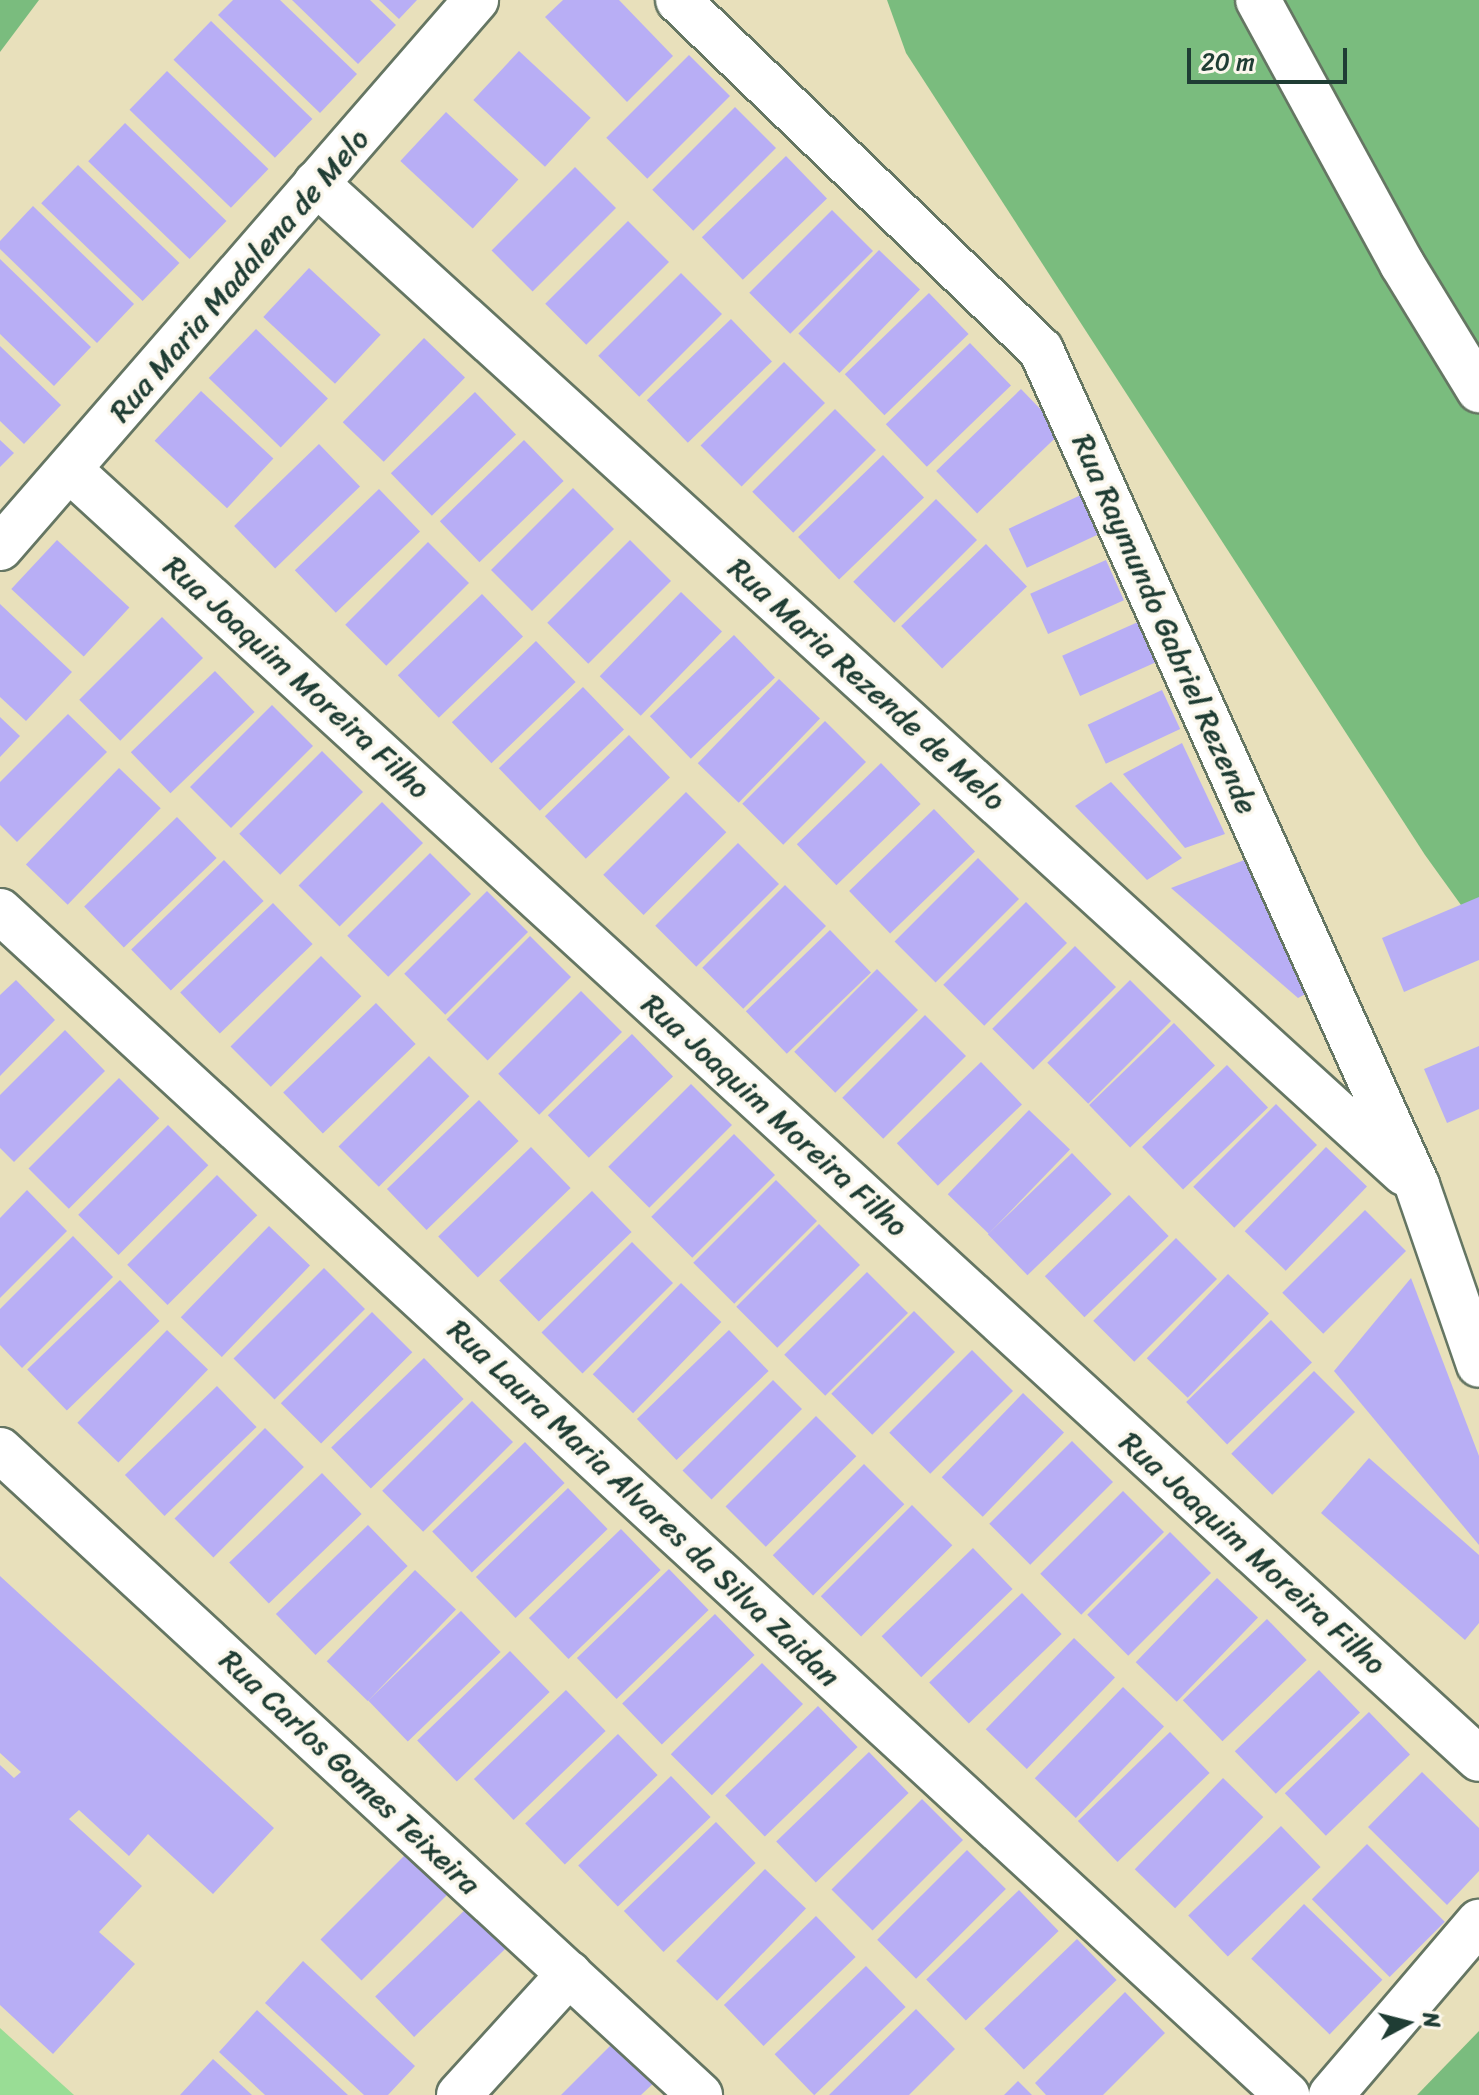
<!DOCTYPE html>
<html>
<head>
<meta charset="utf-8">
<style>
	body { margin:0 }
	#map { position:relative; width:1479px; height:2095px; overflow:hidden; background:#e8e0bb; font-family:Sriracha,sans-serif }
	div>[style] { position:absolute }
	.green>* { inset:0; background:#99dd95 }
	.forest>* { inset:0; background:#7abc7e }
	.building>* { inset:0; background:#b8aef5; transform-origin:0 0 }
	.roads { filter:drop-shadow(2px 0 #657663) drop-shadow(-2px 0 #657663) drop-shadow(0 2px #657663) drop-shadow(0 -2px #657663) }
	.minor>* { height:44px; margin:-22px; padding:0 22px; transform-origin:22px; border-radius:22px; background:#fff }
	.tertiary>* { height:44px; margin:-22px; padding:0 22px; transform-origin:22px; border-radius:22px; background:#fff }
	span { translate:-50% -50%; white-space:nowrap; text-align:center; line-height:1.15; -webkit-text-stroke:7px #fbf7ec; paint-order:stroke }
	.street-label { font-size:30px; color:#1f3d34 }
	.north { position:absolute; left:1367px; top:1983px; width:80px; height:80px; -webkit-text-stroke:6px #fbf7ec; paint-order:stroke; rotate:83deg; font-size:22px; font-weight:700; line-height:32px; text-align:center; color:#1f3d34 }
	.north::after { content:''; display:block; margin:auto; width:28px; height:36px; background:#1f3d34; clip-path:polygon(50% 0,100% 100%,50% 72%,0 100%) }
	.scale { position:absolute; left:1187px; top:48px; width:160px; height:36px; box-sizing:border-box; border:4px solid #1f3d34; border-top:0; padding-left:10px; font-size:24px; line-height:28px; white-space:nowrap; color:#1f3d34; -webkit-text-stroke:6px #fbf7ec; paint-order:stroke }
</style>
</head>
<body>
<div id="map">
	<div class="green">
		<div style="clip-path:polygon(0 2028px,74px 2095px,0 2095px)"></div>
	</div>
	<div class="forest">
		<div style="clip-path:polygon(0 0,39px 0,0 52px)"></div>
		<div style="clip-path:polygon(887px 0,1479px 0,1479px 930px,1425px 855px,906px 53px)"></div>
		<div style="clip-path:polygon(1479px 2031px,1479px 2095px,1417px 2095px)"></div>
	</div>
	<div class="building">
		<div style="clip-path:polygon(233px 0,280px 0,357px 74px,320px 113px,218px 15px)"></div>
		<div style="clip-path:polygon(292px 0,370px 0,396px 25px,358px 64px)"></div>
		<div style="clip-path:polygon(379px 0,417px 0,399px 19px)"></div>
		<div style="clip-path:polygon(563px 0,619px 0,673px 56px,627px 102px,545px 17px)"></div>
		<div style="left:211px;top:21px;width:141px;height:54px;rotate:44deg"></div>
		<div style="left:519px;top:51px;width:98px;height:67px;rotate:43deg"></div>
		<div style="left:689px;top:55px;width:58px;height:117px;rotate:45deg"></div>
		<div style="left:167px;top:71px;width:141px;height:54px;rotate:44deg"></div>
		<div style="left:735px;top:107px;width:58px;height:117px;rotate:45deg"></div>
		<div style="left:446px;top:112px;width:99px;height:67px;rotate:43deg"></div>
		<div style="left:125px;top:123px;width:141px;height:53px;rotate:44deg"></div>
		<div style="left:786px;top:156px;width:59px;height:117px;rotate:46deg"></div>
		<div style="left:78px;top:165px;width:141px;height:53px;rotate:44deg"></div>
		<div style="left:575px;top:167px;width:58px;height:118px;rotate:45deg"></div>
		<div style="clip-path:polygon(33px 206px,134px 304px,97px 343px,0 249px,0 241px)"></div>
		<div style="left:832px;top:210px;width:58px;height:117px;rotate:45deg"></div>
		<div style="left:628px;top:221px;width:58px;height:117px;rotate:45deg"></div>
		<div style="left:879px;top:250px;width:57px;height:116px;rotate:44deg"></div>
		<div style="clip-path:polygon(0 259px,91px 347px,54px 386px,0 334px)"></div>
		<div style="left:309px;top:268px;width:98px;height:67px;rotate:43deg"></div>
		<div style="left:681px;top:273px;width:58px;height:117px;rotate:45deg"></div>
		<div style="left:929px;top:293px;width:57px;height:117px;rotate:46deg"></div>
		<div style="left:731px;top:319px;width:59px;height:117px;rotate:46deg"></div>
		<div style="left:256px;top:329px;width:100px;height:68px;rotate:44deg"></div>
		<div style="left:424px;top:338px;width:57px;height:117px;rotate:44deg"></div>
		<div style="left:970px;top:343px;width:59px;height:117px;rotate:46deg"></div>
		<div style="clip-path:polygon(0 346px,61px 405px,24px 444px,0 421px)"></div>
		<div style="left:784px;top:362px;width:58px;height:118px;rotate:45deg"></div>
		<div style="left:1021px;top:389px;width:59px;height:118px;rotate:46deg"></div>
		<div style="left:201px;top:391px;width:99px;height:68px;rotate:43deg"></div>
		<div style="left:475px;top:392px;width:59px;height:117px;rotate:46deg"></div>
		<div style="left:835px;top:409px;width:58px;height:117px;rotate:45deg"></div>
		<div style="clip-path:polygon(0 440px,14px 453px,0 467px)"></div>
		<div style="left:524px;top:440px;width:57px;height:117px;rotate:46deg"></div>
		<div style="left:319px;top:444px;width:59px;height:118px;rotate:46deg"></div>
		<div style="left:883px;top:455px;width:59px;height:118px;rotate:46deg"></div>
		<div style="left:573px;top:488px;width:58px;height:116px;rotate:45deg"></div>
		<div style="left:379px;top:489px;width:59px;height:117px;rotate:46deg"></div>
		<div style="left:1083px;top:494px;width:43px;height:82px;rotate:65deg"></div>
		<div style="left:936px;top:499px;width:58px;height:117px;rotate:45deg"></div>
		<div style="left:57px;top:540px;width:99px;height:67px;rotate:43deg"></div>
		<div style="left:630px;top:540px;width:58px;height:117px;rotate:45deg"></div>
		<div style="left:428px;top:542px;width:58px;height:117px;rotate:45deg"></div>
		<div style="left:986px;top:544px;width:59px;height:118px;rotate:46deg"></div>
		<div style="left:1106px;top:560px;width:44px;height:83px;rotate:66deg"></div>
		<div style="left:681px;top:592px;width:57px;height:117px;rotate:44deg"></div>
		<div style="left:482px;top:594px;width:59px;height:117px;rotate:46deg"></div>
		<div style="clip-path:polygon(0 604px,72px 672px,26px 721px,0 697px)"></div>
		<div style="left:162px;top:617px;width:58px;height:117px;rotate:45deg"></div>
		<div style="left:1138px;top:622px;width:44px;height:83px;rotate:66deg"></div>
		<div style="left:734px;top:635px;width:59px;height:117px;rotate:46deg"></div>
		<div style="left:536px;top:641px;width:57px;height:117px;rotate:46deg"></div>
		<div style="left:215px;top:671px;width:57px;height:117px;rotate:46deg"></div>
		<div style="left:779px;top:679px;width:57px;height:117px;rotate:44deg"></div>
		<div style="left:583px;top:687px;width:59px;height:117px;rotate:46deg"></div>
		<div style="left:1162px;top:690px;width:43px;height:82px;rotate:65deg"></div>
		<div style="left:272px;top:705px;width:58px;height:116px;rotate:45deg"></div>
		<div style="clip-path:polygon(68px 714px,107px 752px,17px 842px,0 825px,0 782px)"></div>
		<div style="clip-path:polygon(0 717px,20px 736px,0 757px)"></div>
		<div style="left:825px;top:721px;width:58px;height:117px;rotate:45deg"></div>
		<div style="left:629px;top:735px;width:59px;height:117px;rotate:46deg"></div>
		<div style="clip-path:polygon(1182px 743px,1225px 834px,1185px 848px,1123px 774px)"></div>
		<div style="left:322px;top:751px;width:58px;height:117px;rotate:45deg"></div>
		<div style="left:881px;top:763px;width:57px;height:117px;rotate:46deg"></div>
		<div style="left:119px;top:768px;width:58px;height:134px;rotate:44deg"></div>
		<div style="clip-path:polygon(1111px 782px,1182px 858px,1147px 880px,1075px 806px)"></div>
		<div style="left:686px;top:792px;width:57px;height:117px;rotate:45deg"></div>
		<div style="left:382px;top:802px;width:58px;height:118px;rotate:45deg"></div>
		<div style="left:934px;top:809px;width:59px;height:118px;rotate:46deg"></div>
		<div style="left:177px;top:817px;width:57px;height:129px;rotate:46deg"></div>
		<div style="left:738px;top:843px;width:58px;height:117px;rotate:45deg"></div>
		<div style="left:430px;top:853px;width:58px;height:117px;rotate:45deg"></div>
		<div style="left:978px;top:858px;width:58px;height:118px;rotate:45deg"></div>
		<div style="clip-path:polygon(1247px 859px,1315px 989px,1298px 998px,1171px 888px)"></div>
		<div style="left:224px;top:860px;width:57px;height:129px;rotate:46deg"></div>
		<div style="left:785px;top:885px;width:58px;height:117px;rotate:45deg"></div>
		<div style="left:487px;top:891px;width:58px;height:117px;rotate:45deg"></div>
		<div style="clip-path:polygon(1479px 897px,1479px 960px,1404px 992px,1382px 938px)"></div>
		<div style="left:1026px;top:902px;width:58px;height:117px;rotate:45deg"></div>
		<div style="left:273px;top:903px;width:57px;height:129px;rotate:46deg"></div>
		<div style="left:830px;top:930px;width:59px;height:117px;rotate:46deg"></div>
		<div style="left:530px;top:936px;width:58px;height:118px;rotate:45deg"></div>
		<div style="left:1075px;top:946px;width:58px;height:117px;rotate:45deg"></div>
		<div style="left:321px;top:956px;width:57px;height:128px;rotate:45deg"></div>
		<div style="left:877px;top:969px;width:58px;height:117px;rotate:45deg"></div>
		<div style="clip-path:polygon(16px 980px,55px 1020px,0 1076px,0 995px)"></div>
		<div style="left:1130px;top:980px;width:58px;height:117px;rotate:45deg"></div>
		<div style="left:581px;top:991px;width:58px;height:117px;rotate:45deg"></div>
		<div style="left:376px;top:1003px;width:57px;height:129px;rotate:46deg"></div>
		<div style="left:925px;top:1015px;width:58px;height:117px;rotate:45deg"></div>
		<div style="left:1174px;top:1023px;width:59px;height:118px;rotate:46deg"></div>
		<div style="clip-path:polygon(65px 1030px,105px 1071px,14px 1162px,0 1148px,0 1095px)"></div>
		<div style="left:632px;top:1034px;width:59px;height:117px;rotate:46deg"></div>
		<div style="clip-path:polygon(1479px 1046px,1479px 1109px,1447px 1123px,1424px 1069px)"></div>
		<div style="left:429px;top:1056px;width:57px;height:128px;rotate:45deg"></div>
		<div style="left:981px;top:1062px;width:59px;height:117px;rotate:46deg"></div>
		<div style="left:1227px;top:1065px;width:59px;height:118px;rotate:46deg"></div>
		<div style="left:119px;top:1078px;width:57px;height:128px;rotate:45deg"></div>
		<div style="left:691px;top:1084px;width:58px;height:117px;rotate:45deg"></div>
		<div style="left:479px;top:1100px;width:57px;height:128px;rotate:46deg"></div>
		<div style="left:1276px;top:1104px;width:58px;height:117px;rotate:45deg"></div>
		<div style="left:1029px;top:1110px;width:57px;height:117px;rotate:44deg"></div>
		<div style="left:168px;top:1125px;width:57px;height:127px;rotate:45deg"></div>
		<div style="left:734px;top:1134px;width:58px;height:117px;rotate:45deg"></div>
		<div style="left:531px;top:1147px;width:57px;height:129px;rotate:46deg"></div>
		<div style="left:1326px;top:1147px;width:57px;height:117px;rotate:44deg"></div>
		<div style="left:1072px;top:1153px;width:57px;height:117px;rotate:46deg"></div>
		<div style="left:217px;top:1175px;width:57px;height:127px;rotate:45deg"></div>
		<div style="left:776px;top:1180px;width:58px;height:117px;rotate:45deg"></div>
		<div style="clip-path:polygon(27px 1190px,67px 1231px,0 1298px,0 1218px)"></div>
		<div style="left:592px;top:1191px;width:57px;height:129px;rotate:46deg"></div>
		<div style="left:1129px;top:1195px;width:57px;height:117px;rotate:46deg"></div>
		<div style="left:1365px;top:1210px;width:58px;height:117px;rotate:45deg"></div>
		<div style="left:819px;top:1224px;width:58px;height:117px;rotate:45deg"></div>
		<div style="left:269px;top:1226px;width:57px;height:127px;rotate:44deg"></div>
		<div style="clip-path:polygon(73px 1236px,113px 1277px,22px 1368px,0 1345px,0 1309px)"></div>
		<div style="left:1176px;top:1238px;width:58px;height:117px;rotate:45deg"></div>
		<div style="left:632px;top:1242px;width:58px;height:128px;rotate:45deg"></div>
		<div style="left:324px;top:1268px;width:58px;height:128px;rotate:45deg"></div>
		<div style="left:867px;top:1272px;width:58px;height:117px;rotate:45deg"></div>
		<div style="left:1228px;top:1274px;width:57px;height:117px;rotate:44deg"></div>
		<div style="clip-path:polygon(1411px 1278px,1479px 1456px,1479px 1545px,1334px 1371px)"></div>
		<div style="left:120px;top:1280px;width:57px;height:129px;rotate:46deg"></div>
		<div style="left:681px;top:1283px;width:56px;height:127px;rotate:44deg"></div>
		<div style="left:914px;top:1311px;width:58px;height:117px;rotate:45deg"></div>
		<div style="left:372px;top:1312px;width:57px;height:129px;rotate:45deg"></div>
		<div style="left:1271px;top:1320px;width:59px;height:118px;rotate:46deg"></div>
		<div style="left:167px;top:1330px;width:57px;height:129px;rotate:44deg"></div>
		<div style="left:729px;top:1330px;width:57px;height:128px;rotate:46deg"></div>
		<div style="left:972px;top:1350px;width:58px;height:117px;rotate:45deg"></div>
		<div style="left:424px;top:1358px;width:57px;height:129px;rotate:46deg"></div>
		<div style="left:1314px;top:1371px;width:58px;height:117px;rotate:45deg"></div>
		<div style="left:773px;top:1380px;width:41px;height:128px;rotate:45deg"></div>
		<div style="left:217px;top:1386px;width:57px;height:128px;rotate:46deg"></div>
		<div style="left:1023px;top:1393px;width:57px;height:117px;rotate:44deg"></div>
		<div style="left:472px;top:1401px;width:58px;height:127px;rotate:45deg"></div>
		<div style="left:816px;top:1416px;width:57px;height:128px;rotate:45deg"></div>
		<div style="left:265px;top:1428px;width:55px;height:128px;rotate:45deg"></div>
		<div style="left:1072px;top:1441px;width:58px;height:117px;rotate:45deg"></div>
		<div style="left:525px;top:1442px;width:57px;height:129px;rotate:46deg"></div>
		<div style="clip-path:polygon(1369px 1458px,1479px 1555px,1479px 1623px,1465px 1640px,1321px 1513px)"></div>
		<div style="left:864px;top:1464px;width:57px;height:129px;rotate:45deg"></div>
		<div style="left:322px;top:1473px;width:57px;height:129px;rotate:46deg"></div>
		<div style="left:568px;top:1488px;width:57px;height:128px;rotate:46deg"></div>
		<div style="left:1123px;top:1491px;width:58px;height:117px;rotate:45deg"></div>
		<div style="left:912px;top:1505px;width:57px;height:129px;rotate:45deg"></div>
		<div style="left:368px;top:1525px;width:57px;height:128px;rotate:46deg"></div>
		<div style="left:621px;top:1529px;width:57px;height:128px;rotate:46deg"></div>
		<div style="left:1170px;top:1532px;width:58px;height:117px;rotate:45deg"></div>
		<div style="left:973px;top:1548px;width:57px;height:127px;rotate:46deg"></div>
		<div style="left:669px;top:1569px;width:57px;height:128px;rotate:46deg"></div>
		<div style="left:415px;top:1570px;width:57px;height:127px;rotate:44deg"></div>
		<div style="clip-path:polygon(0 1576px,274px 1828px,213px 1894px,148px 1834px,129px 1856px,79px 1810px,69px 1819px,142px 1886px,99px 1932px,135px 1964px,53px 2054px,0 2005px,0 1765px,14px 1778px,21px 1772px,0 1753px)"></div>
		<div style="left:1217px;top:1578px;width:57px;height:117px;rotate:44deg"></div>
		<div style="left:1022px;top:1593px;width:57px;height:129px;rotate:46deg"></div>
		<div style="left:461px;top:1611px;width:57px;height:129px;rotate:46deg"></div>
		<div style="left:715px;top:1614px;width:57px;height:129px;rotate:46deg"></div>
		<div style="left:1267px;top:1619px;width:57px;height:117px;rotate:46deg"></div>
		<div style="left:1074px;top:1638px;width:57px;height:127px;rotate:44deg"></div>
		<div style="left:510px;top:1651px;width:57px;height:129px;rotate:46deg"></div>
		<div style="left:762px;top:1663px;width:58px;height:129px;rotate:45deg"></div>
		<div style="left:1319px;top:1670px;width:59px;height:117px;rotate:46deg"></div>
		<div style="left:1123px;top:1687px;width:57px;height:127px;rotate:44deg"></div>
		<div style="left:566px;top:1690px;width:57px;height:128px;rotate:46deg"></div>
		<div style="left:818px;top:1706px;width:57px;height:129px;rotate:46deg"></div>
		<div style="left:1369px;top:1712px;width:59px;height:117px;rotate:46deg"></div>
		<div style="left:1170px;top:1732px;width:57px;height:128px;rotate:46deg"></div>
		<div style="left:618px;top:1734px;width:57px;height:129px;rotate:46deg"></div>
		<div style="left:869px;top:1752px;width:57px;height:129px;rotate:46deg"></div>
		<div style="clip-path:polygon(1422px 1772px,1479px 1828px,1479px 1871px,1447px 1905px,1368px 1827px)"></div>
		<div style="left:671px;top:1776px;width:57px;height:129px;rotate:46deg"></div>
		<div style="left:1223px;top:1778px;width:56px;height:127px;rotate:44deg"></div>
		<div style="left:922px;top:1799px;width:58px;height:128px;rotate:45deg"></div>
		<div style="left:716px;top:1822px;width:57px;height:128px;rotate:46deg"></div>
		<div style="left:1281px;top:1826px;width:57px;height:129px;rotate:46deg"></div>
		<div style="left:1367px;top:1844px;width:110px;height:78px;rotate:45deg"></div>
		<div style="left:411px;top:1849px;width:58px;height:128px;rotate:45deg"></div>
		<div style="left:967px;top:1850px;width:55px;height:127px;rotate:45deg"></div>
		<div style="left:765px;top:1869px;width:57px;height:128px;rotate:44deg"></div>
		<div style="left:1019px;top:1890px;width:57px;height:129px;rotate:46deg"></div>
		<div style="left:1304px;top:1904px;width:109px;height:76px;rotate:44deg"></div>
		<div style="left:468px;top:1907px;width:56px;height:129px;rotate:46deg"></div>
		<div style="left:816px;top:1916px;width:57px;height:128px;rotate:46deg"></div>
		<div style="left:1077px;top:1939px;width:57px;height:129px;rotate:46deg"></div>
		<div style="clip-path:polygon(303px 1961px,415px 2066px,388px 2095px,364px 2095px,265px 2003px)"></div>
		<div style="left:866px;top:1966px;width:57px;height:127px;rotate:46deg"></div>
		<div style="clip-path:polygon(1125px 1992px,1165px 2033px,1103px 2095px,1046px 2095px,1035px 2083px)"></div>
		<div style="clip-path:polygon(916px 2009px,955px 2049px,909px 2095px,829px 2095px)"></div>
		<div style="clip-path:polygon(257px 2010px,348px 2095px,265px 2095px,219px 2052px)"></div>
		<div style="clip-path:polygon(618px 2038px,658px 2079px,641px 2095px,561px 2095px)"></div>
		<div style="clip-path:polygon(213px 2059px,252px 2095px,180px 2095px)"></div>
		<div style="clip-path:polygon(1018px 2081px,1032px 2095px,1004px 2095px)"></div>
	</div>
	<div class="roads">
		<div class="minor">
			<div style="left:678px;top:0;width:504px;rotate:43.96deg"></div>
			<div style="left:1041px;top:350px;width:916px;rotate:65.76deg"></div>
			<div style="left:1417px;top:1185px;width:190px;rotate:71deg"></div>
			<div style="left:1258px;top:0;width:301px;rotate:61.4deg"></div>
			<div style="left:1402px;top:264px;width:148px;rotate:58.6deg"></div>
			<div style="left:316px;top:183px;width:1471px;rotate:42.3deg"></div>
			<div style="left:71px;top:471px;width:1908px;rotate:42.45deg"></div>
			<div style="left:0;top:911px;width:1749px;rotate:42.61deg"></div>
			<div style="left:0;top:1450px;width:952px;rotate:42.66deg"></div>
			<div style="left:459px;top:2095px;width:164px;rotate:-47.7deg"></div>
			<div style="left:1331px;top:2095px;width:228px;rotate:-49.5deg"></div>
		</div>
		<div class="tertiary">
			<div style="left:0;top:548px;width:726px;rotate:-49.02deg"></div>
		</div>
	</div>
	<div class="street-label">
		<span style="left:239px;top:275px;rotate:-49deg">Rua Maria Madalena de Melo</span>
		<span style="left:1165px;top:624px;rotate:66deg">Rua Raymundo Gabriel Rezende</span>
		<span style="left:297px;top:677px;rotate:42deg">Rua Joaquim Moreira Filho</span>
		<span style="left:867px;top:684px;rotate:42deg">Rua Maria Rezende de Melo</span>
		<span style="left:775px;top:1115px;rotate:42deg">Rua Joaquim Moreira Filho</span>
		<span style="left:644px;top:1503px;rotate:43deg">Rua Laura Maria Alvares da Silva Zaidan</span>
		<span style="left:1253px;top:1553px;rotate:42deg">Rua Joaquim Moreira Filho</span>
		<span style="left:350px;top:1772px;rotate:43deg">Rua Carlos Gomes Teixeira</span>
	</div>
	<div class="north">N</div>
	<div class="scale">20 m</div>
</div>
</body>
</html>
